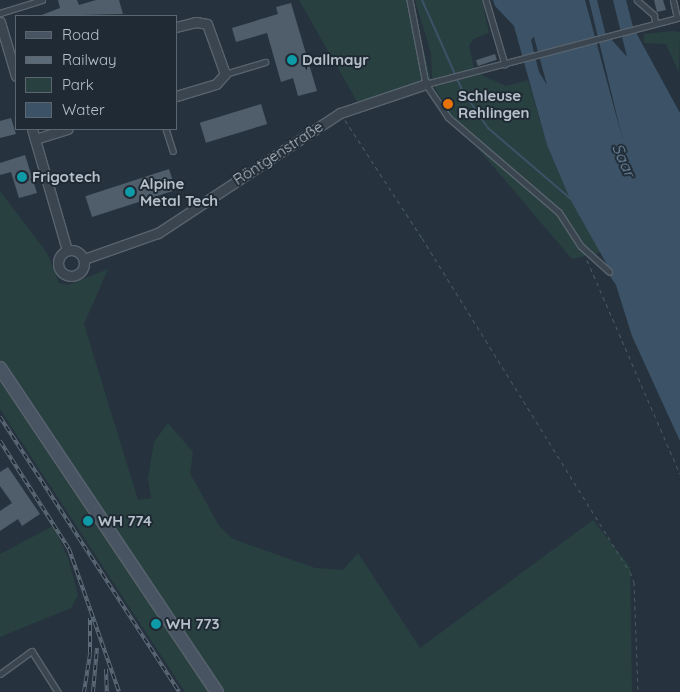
<!DOCTYPE html>
<html>
<head>
<meta charset="utf-8">
<style>
	body { margin:0 }
	#map { position:relative; width:680px; height:692px; overflow:hidden; background:#26333f; font-family:Quicksand,sans-serif }
	div>[style] { position:absolute }
	.green>* { inset:0; background:#284040 }
	.water>* { inset:0; background:#3c5367 }
	.stream>* { height:2px; margin:-1px; padding:0 1px; transform-origin:1px; border-radius:1px; background:#3c5367 }
	.building>* { inset:0; background:#4f5e6a; transform-origin:0 0 }
	.path>* { height:1px; margin-top:-0.5px; transform-origin:0; background:repeating-linear-gradient(90deg,#465c5c 0 4px,transparent 0 8px) }
	.roads { filter:drop-shadow(1px 0 #58636d) drop-shadow(-1px 0 #58636d) drop-shadow(0 1px #58636d) drop-shadow(0 -1px #58636d) }
	.service>* { height:4.5px; margin:-2.25px; padding:0 2.25px; transform-origin:2.25px; border-radius:2.25px; background:#3a454f }
	.minor>* { height:9px; margin:-4.5px; padding:0 4.5px; transform-origin:4.5px; border-radius:4.5px; background:#3a454f }
	.minor>.ring { margin:-4.5px; padding:0; box-sizing:content-box; background:none; border:9px solid #3a454f; border-radius:50% }
	.secondary>* { height:12px; margin:-6px; padding:0 6px; transform-origin:6px; border-radius:6px; background:#485462 }
	.rail>* { height:4px; margin-top:-2px; transform-origin:0; background:repeating-linear-gradient(90deg,#1f2a34 0 5.5px,#5c6976 0 11px); box-sizing:border-box; border-block:1px solid #5c6976 }
	.dots>* { width:14px; height:14px; translate:-50% -50%; box-sizing:border-box; border:2px solid #1f2a34; border-radius:50% }
	span { translate:-50% -50%; white-space:nowrap; text-align:center; line-height:1.15; -webkit-text-stroke:4px #1f2a34; paint-order:stroke }
	.poi-label { font-size:15px; color:#b6c0ca; font-weight:700 }
	.left { translate:0 -50%; text-align:left }
	.street-label { font-size:15px; color:#b6c0ca }
	.water-label { font-size:16px; color:#7894ab; font-style:italic }
	.legend { position:absolute; left:15px; top:15px; width:162px; height:115px; box-sizing:border-box; background:#1f2a34; border:1px solid #5b6670; margin:0; padding:6px 9px; list-style:none; font-size:15px; color:#b6c0ca }
	.legend li { display:flex; align-items:center; gap:10px; height:25px }
	.legend b { width:25px; border:1px solid #5b6670 }
</style>
</head>
<body>
<div id="map">
	<div class="green">
		<div style="clip-path:polygon(299px 0,412px 0,431px 81px,471px 70px,506px 86px,528px 80px,547px 145px,570px 199px,602px 252px,572px 259px,452px 118px,431px 81px,362px 110px)"></div>
		<div style="clip-path:polygon(415px 0,482px 0,489px 33px,473px 39px,469px 46px,474px 68px,432px 79px,431px 53px)"></div>
		<div style="clip-path:polygon(672px 31px,680px 32px,679px 73px,666px 44px,644px 43px,644px 34px)"></div>
		<div style="clip-path:polygon(0 191px,47px 253px,59px 283px,68px 285px,108px 269px,84px 324px,138px 500px,151px 498px,148px 478px,154px 442px,168px 423px,193px 452px,190px 473px,219px 526px,233px 539px,315px 568px,343px 570px,358px 553px,420px 648px,593px 520px,630px 567px,632px 692px,185px 692px,0 409px)"></div>
		<div style="clip-path:polygon(53px 526px,68px 558px,78px 595px,71px 608px,0 637px,0 554px)"></div>
	</div>
	<div class="water">
		<div style="clip-path:polygon(evenodd,493px 0,585px 0,623px 141px,589px 0,597px 0,607px 40px,611px 39px,627px 57px,641px 114px,613px 0,626px 0,633px 27px,680px 113px,680px 441px,632px 336px,616px 285px,608px 273px,610px 270px,570px 199px,547px 145px,514px 26px,495px 6px,493px 0,534px 36px,534px 37px,547px 85px,539px 72px,531px 40px,534px 36px)"></div>
	</div>
	<div class="stream">
		<div style="left:422px;top:0;width:98px;rotate:66deg"></div>
		<div style="left:462px;top:90px;width:46px;rotate:55.6deg"></div>
		<div style="left:488px;top:128px;width:111px;rotate:40.6deg"></div>
	</div>
	<div class="building">
		<div style="clip-path:polygon(58px 0,77px 0,79px 5px,96px 0,119px 0,123px 14px,39px 16px,60px 8px)"></div>
		<div style="clip-path:polygon(654px 0,663px 0,666px 10px,657px 12px)"></div>
		<div style="clip-path:polygon(291px 3px,317px 91px,298px 96px,293px 78px,281px 82px,267px 33px,236px 42px,232px 28px,278px 14px,276px 7px)"></div>
		<div style="left:495px;top:54px;width:6px;height:20px;rotate:72deg"></div>
		<div style="left:261px;top:104px;width:21px;height:64px;rotate:73deg"></div>
		<div style="clip-path:polygon(11px 118px,16px 134px,0 138px,0 121px)"></div>
		<div style="clip-path:polygon(25px 155px,37px 193px,19px 198px,11px 172px,0 175px,0 163px)"></div>
		<div style="left:169px;top:169px;width:22px;height:88px;rotate:72deg"></div>
		<div style="clip-path:polygon(8px 467px,40px 514px,22px 526px,18px 519px,0 531px,0 511px,12px 503px,0 486px,0 472px)"></div>
	</div>
	<div class="path">
		<div style="left:345px;top:120px;width:141px;rotate:56.9deg"></div>
		<div style="left:422px;top:238px;width:393px;rotate:58.1deg"></div>
		<div style="left:630px;top:572px;width:11px;rotate:68deg"></div>
		<div style="left:634px;top:582px;width:110px;rotate:87.9deg"></div>
		<div style="left:587px;top:260px;width:233px;rotate:66.5deg"></div>
	</div>
	<div class="roads">
		<div class="service">
			<div style="left:410px;top:0;width:86px;rotate:79.2deg"></div>
			<div style="left:426px;top:84px;width:40px;rotate:56deg"></div>
			<div style="left:448px;top:117px;width:146px;rotate:40.6deg"></div>
			<div style="left:559px;top:212px;width:40px;rotate:57.1deg"></div>
			<div style="left:581px;top:246px;width:38px;rotate:42deg"></div>
			<div style="left:486px;top:0;width:67px;rotate:73.5deg"></div>
			<div style="left:637px;top:0;width:23px;rotate:41deg"></div>
			<div style="left:654px;top:15px;width:8px;rotate:76deg"></div>
			<div style="left:0;top:13px;width:44px;rotate:-17.2deg"></div>
			<div style="left:225px;top:74px;width:42px;rotate:-16.7deg"></div>
			<div style="left:426px;top:84px;width:260px;rotate:-14.7deg"></div>
			<div style="left:677px;top:18px;width:18px;rotate:-103deg"></div>
			<div style="left:166px;top:129px;width:23px;rotate:72deg"></div>
			<div style="left:0;top:674px;width:39px;rotate:-36deg"></div>
			<div style="left:32px;top:651px;width:49px;rotate:57.6deg"></div>
		</div>
		<div class="minor">
			<div style="left:0;top:22px;width:56px;rotate:73.5deg"></div>
			<div style="left:176px;top:27px;width:21px;rotate:-14deg"></div>
			<div style="left:196px;top:22px;width:11px;rotate:10deg"></div>
			<div style="left:207px;top:24px;width:53px;rotate:70.2deg"></div>
			<div style="left:225px;top:74px;width:13px;rotate:132deg"></div>
			<div style="left:216px;top:84px;width:42px;rotate:163.3deg"></div>
			<div style="left:32px;top:129px;width:126px;rotate:73.9deg"></div>
			<div style="left:35px;top:139px;width:34px;rotate:-17deg"></div>
			<div class="ring" style="left:58px;top:250px;width:17px;height:17px"></div>
			<div style="left:84px;top:259px;width:78px;rotate:-19.4deg"></div>
			<div style="left:158px;top:233px;width:218px;rotate:-33.4deg"></div>
			<div style="left:340px;top:113px;width:91px;rotate:-18.6deg"></div>
		</div>
		<div class="secondary">
			<div style="left:0;top:368px;width:390px;rotate:56.2deg"></div>
		</div>
	</div>
	<div class="rail">
		<div style="left:0;top:417px;width:328px;rotate:56.9deg"></div>
		<div style="left:0;top:441px;width:128px;rotate:57.4deg"></div>
		<div style="left:69px;top:549px;width:151px;rotate:70.7deg"></div>
		<div style="left:106px;top:669px;width:23px;rotate:88deg"></div>
		<div style="left:84px;top:692px;width:39px;rotate:-81deg"></div>
		<div style="left:90px;top:653px;width:35px;rotate:-90deg"></div>
		<div style="left:93px;top:692px;width:44px;rotate:-84.8deg"></div>
	</div>
	<div class="dots">
		<div style="left:292px;top:60px;background:#0f9aa8"></div>
		<div style="left:448px;top:104px;background:#e8710a"></div>
		<div style="left:22px;top:177px;background:#0f9aa8"></div>
		<div style="left:130px;top:192px;background:#0f9aa8"></div>
		<div style="left:88px;top:521px;background:#0f9aa8"></div>
		<div style="left:156px;top:624px;background:#0f9aa8"></div>
	</div>
	<div class="poi-label">
		<span class="left" style="left:302px;top:60px">Dallmayr</span>
		<span class="left" style="left:458px;top:104px">Schleuse<br>Rehlingen</span>
		<span class="left" style="left:32px;top:177px">Frigotech</span>
		<span class="left" style="left:140px;top:192px">Alpine<br>Metal Tech</span>
		<span class="left" style="left:98px;top:521px">WH 774</span>
		<span class="left" style="left:166px;top:624px">WH 773</span>
	</div>
	<div class="street-label">
		<span style="left:278px;top:153px;rotate:-33deg">Röntgenstraße</span>
	</div>
	<div class="water-label">
		<span style="left:624px;top:160px;rotate:66deg">Saar</span>
	</div>
	<ul class="legend">
	<li><b style="height:6px;background:#485462"></b>Road</li>
	<li><b style="height:6px;background:#5c6976"></b>Railway</li>
	<li><b style="height:14px;background:#284040"></b>Park</li>
	<li><b style="height:14px;background:#3c5367"></b>Water</li>
	</ul>
</div>
</body>
</html>
